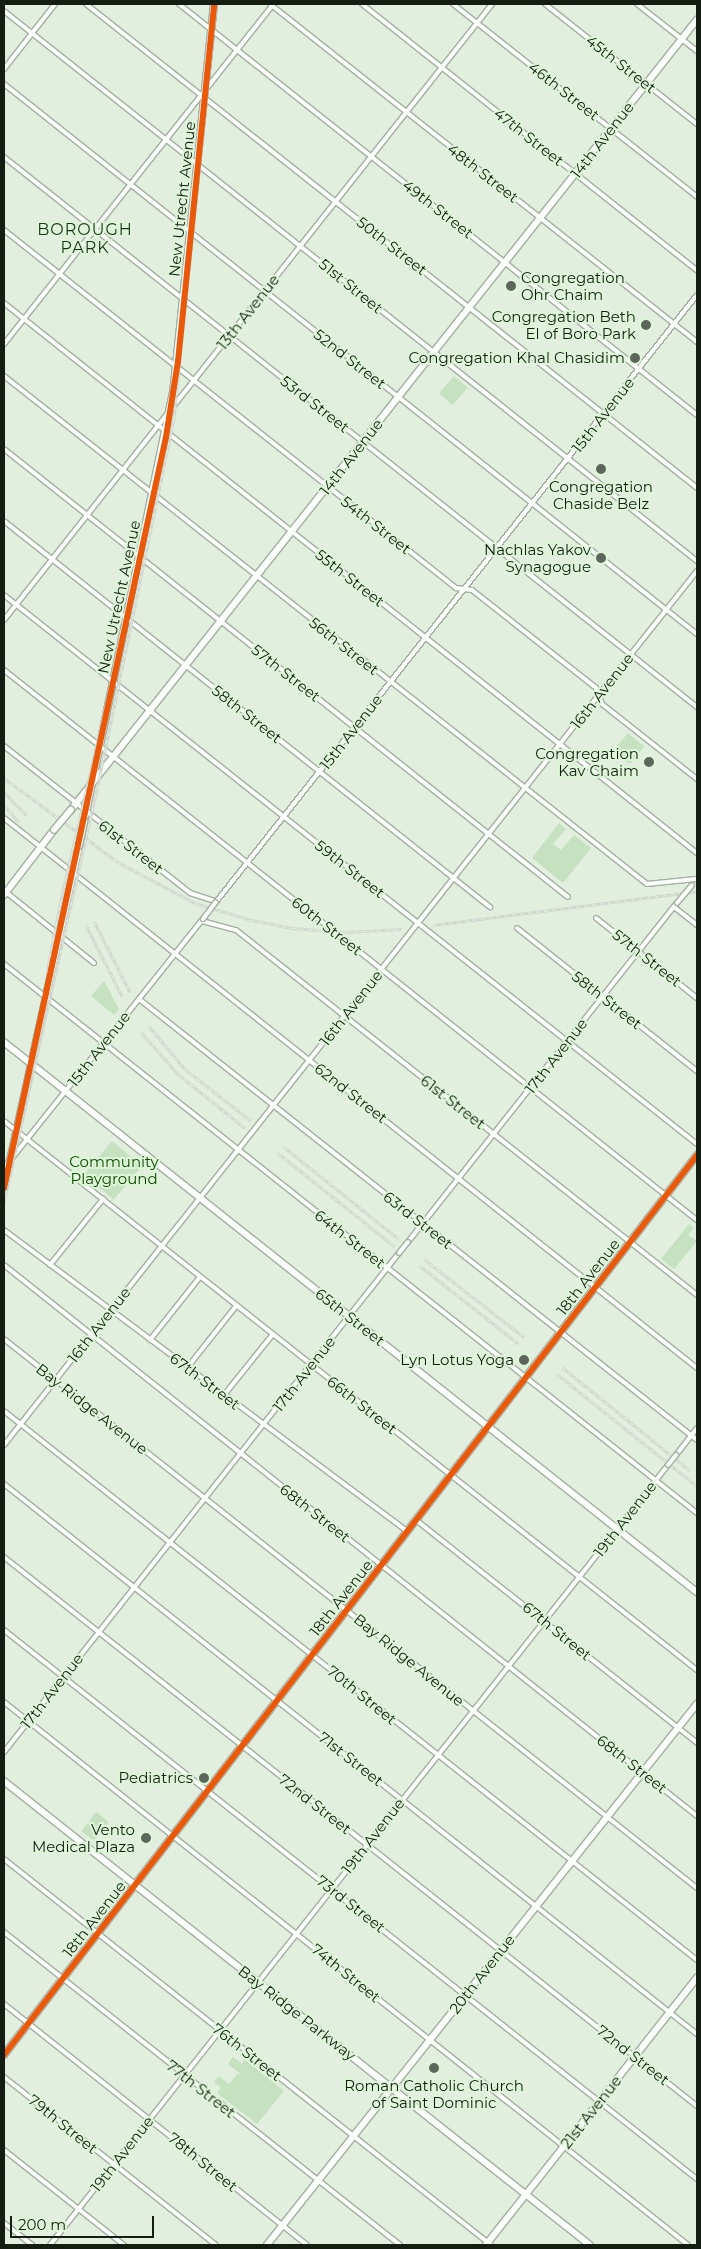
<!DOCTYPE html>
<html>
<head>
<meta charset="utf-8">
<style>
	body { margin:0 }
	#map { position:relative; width:701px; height:2249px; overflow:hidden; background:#e2efdf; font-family:Montserrat,sans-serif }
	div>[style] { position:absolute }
	.green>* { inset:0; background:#c5e1bf; transform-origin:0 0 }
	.roads { filter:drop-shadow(1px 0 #a4afa2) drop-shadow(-1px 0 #a4afa2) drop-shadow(0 1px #a4afa2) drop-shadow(0 -1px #a4afa2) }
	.street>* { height:4px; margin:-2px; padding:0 2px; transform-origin:2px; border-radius:2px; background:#fbfdfa }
	.secondary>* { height:5.5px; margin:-2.75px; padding:0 2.75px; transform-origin:2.75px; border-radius:2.75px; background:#fbfdfa }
	.rail>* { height:3px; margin-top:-1.5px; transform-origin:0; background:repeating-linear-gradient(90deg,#ddf6d8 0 4px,#d2d6d1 0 8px); box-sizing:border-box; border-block:1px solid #d2d6d1 }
	.bridges { filter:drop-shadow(1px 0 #a4afa2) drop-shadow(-1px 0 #a4afa2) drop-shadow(0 1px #a4afa2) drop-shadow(0 -1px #a4afa2) }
	.street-bridge>* { height:4px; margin:-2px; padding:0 2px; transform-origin:2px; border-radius:2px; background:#fbfdfa }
	.secondary-bridge>* { height:5.5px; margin:-2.75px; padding:0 2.75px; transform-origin:2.75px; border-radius:2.75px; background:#fbfdfa }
	.cycleway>* { height:6px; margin:-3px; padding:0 3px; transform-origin:3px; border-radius:3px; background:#e8590c }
	.dots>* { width:14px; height:14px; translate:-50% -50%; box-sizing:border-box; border:2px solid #ddf6d8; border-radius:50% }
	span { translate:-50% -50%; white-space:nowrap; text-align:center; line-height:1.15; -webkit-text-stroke:4px #ddf6d8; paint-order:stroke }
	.street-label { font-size:15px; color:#151d13 }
	.poi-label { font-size:15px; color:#151d13 }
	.left { translate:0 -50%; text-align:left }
	.right { translate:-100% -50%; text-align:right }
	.park-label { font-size:15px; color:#104802 }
	.neighbourhood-label { font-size:16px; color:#1d301a; letter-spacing:1px }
	.frame { position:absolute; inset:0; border:5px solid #151d13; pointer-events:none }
	.scale { position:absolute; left:10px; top:2216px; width:144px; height:22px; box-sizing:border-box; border:2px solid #151d13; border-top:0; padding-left:6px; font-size:15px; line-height:18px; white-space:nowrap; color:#151d13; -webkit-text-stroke:4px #ddf6d8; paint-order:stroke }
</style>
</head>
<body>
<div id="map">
	<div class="green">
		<div style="left:454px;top:376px;width:18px;height:23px;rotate:41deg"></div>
		<div style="left:628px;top:733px;width:21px;height:23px;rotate:39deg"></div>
		<div style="clip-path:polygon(559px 823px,566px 829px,553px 844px,561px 850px,574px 835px,591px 848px,563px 883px,532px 858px)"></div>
		<div style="clip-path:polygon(104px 981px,119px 1009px,114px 1015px,91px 996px)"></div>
		<div style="left:112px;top:1141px;width:39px;height:44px;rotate:40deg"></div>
		<div style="clip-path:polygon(689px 1224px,694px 1228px,688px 1235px,697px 1241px,674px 1269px,661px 1259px)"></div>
		<div style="left:96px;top:1812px;width:16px;height:24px;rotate:38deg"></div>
		<div style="clip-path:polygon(233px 2057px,242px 2064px,244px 2059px,284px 2091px,257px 2124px,217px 2093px,221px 2088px,214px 2082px,219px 2076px,229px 2084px,237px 2074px,242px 2075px,228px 2064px)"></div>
	</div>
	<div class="roads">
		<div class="street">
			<div style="left:86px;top:4px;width:779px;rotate:38.38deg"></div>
			<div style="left:179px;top:4px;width:661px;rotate:38.43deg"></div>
			<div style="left:270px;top:4px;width:545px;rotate:38.36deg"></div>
			<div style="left:362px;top:4px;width:428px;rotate:38.5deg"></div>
			<div style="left:453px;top:4px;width:311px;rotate:38.3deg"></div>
			<div style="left:545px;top:4px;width:194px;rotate:38.3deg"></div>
			<div style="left:637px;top:4px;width:76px;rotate:38.1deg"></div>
			<div style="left:4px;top:11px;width:885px;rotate:38.44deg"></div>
			<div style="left:4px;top:69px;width:83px;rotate:-51.9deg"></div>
			<div style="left:4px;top:84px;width:885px;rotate:38.44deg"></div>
			<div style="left:4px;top:157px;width:885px;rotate:38.44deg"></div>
			<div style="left:4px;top:230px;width:577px;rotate:38.38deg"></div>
			<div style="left:456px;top:588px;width:16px;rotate:7deg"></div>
			<div style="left:472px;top:590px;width:158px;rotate:38.3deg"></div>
			<div style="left:596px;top:688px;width:17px;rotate:69deg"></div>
			<div style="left:602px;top:704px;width:121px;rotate:38.3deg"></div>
			<div style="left:4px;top:303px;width:885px;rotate:38.44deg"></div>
			<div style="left:4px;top:344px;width:431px;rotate:-51.6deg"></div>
			<div style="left:4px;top:376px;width:819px;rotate:38.31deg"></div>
			<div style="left:647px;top:884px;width:49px;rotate:-5.8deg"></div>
			<div style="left:4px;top:449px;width:720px;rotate:38.46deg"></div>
			<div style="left:4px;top:521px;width:621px;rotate:38.46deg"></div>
			<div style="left:4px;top:595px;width:884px;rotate:38.39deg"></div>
			<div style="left:4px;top:620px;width:786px;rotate:-51.61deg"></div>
			<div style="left:4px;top:670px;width:416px;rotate:38.4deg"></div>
			<div style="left:4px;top:746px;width:237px;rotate:38.3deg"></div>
			<div style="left:190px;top:893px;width:28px;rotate:18deg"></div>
			<div style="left:4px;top:818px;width:885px;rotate:38.44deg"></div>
			<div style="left:6px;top:892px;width:113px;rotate:38.9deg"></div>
			<div style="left:216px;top:902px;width:774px;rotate:-51.61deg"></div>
			<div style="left:674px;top:907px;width:29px;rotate:38deg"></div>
			<div style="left:596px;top:918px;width:129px;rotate:38.4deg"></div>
			<div style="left:202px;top:921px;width:35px;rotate:15deg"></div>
			<div style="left:236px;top:930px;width:588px;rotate:38.37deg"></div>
			<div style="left:517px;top:928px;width:230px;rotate:38.5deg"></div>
			<div style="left:341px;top:937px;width:455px;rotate:38.5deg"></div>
			<div style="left:4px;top:964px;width:884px;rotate:38.39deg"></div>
			<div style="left:139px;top:999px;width:711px;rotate:38.32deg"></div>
			<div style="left:4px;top:1121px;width:884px;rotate:38.39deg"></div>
			<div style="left:4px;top:1168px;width:319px;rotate:-51.4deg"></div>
			<div style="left:4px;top:1230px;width:503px;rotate:36.76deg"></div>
			<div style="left:408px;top:1242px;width:433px;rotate:-51.6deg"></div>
			<div style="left:4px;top:1265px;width:885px;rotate:38.49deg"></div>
			<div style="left:50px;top:1265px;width:85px;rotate:-51.2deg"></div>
			<div style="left:4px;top:1339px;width:884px;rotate:38.39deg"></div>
			<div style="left:150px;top:1340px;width:80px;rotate:-51.6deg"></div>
			<div style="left:187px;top:1368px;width:80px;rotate:-51.6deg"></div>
			<div style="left:224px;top:1395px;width:78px;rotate:-51.2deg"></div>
			<div style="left:4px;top:1411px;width:884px;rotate:38.39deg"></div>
			<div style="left:4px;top:1445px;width:1115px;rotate:-51.59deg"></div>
			<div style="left:676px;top:1455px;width:34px;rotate:-52deg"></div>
			<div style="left:4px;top:1484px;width:885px;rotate:38.44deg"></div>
			<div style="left:416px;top:1520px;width:359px;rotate:38.4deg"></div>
			<div style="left:4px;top:1557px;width:884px;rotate:38.39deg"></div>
			<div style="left:4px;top:1630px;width:884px;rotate:38.39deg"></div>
			<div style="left:4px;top:1702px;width:873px;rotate:38.44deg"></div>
			<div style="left:4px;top:1752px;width:636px;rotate:-51.64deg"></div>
			<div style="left:4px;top:1859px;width:621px;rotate:38.4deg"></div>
			<div style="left:4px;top:1932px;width:505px;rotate:38.32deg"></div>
			<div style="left:4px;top:2004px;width:387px;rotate:38.5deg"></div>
			<div style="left:4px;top:2077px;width:270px;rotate:38.4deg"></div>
			<div style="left:4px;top:2150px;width:153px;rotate:38.4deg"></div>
			<div style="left:4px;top:2223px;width:36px;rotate:38deg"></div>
			<div style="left:50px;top:2245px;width:995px;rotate:-51.61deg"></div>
		</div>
		<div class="secondary">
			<div style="left:71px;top:810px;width:1008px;rotate:-51.61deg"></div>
			<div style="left:84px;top:822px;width:437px;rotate:-78.3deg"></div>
			<div style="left:173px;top:394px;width:392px;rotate:-84deg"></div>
			<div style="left:4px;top:895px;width:82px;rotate:-52.4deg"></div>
			<div style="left:4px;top:1042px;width:885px;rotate:38.44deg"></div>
			<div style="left:4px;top:1188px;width:350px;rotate:-77.6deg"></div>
			<div style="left:4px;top:1781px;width:747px;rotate:38.37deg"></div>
			<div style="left:4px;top:2055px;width:1136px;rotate:-52.4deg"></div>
			<div style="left:267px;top:2245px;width:691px;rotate:-51.52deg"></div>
			<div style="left:486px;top:2245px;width:340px;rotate:-51.7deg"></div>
		</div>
	</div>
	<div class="rail">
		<div style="left:4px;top:778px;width:142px;rotate:36.4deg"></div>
		<div style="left:118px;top:862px;width:87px;rotate:28deg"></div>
		<div style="left:195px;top:903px;width:59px;rotate:16.9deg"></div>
		<div style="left:251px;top:920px;width:42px;rotate:11deg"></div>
		<div style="left:292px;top:928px;width:53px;rotate:4.3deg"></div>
		<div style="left:345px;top:932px;width:57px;rotate:-3deg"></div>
		<div style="left:4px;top:792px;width:33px;rotate:46deg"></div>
		<div style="left:4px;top:805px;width:23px;rotate:49deg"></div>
		<div style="left:94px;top:921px;width:80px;rotate:63.1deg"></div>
		<div style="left:86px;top:925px;width:80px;rotate:63.1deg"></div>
		<div style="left:433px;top:925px;width:266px;rotate:-7.3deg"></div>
		<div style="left:47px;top:973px;width:70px;rotate:-79.3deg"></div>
		<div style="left:60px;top:904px;width:204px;rotate:-77deg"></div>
		<div style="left:149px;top:1026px;width:55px;rotate:50.2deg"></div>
		<div style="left:184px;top:1068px;width:85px;rotate:38.3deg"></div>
		<div style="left:141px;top:1032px;width:56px;rotate:48.6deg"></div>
		<div style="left:178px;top:1074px;width:86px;rotate:38.9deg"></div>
		<div style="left:284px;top:1147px;width:147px;rotate:38.7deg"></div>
		<div style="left:278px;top:1153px;width:149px;rotate:38.7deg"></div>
		<div style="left:4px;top:1202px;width:438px;rotate:-77.3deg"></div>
		<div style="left:100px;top:775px;width:365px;rotate:-78.3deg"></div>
		<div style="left:174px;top:418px;width:416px;rotate:-84.2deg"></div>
		<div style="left:424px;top:1259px;width:127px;rotate:38deg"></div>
		<div style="left:419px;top:1265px;width:127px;rotate:38.3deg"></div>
		<div style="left:562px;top:1367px;width:164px;rotate:39deg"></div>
		<div style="left:557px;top:1374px;width:179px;rotate:38.7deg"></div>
	</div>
	<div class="bridges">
		<div class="street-bridge">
			<div style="left:677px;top:903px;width:23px;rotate:-50deg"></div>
			<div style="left:203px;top:919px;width:21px;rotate:-53deg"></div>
			<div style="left:330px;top:928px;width:14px;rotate:39deg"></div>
			<div style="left:399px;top:1253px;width:14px;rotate:-51deg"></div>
			<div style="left:668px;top:1465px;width:13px;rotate:-51deg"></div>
		</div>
		<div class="secondary-bridge">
			<div style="left:54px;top:830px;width:26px;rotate:-50deg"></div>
			<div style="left:79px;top:846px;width:25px;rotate:-78deg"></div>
		</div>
	</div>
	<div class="cycleway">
		<div style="left:4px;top:1188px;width:768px;rotate:-77.83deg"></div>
		<div style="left:166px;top:437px;width:77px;rotate:-81deg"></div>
		<div style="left:178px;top:361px;width:359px;rotate:-84.2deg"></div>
		<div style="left:4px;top:2055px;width:1136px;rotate:-52.4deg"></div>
	</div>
	<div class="dots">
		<div style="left:511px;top:286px;background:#5d665a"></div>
		<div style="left:646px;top:325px;background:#5d665a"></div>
		<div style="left:635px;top:358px;background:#5d665a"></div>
		<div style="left:601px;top:469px;background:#5d665a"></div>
		<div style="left:601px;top:558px;background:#5d665a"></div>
		<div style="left:649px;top:762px;background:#5d665a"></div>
		<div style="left:524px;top:1360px;background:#5d665a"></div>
		<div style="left:204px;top:1778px;background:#5d665a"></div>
		<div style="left:146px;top:1838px;background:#5d665a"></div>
		<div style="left:434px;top:2068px;background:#5d665a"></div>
	</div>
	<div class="street-label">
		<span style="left:621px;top:64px;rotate:38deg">45th Street</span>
		<span style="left:564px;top:91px;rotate:38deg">46th Street</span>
		<span style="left:529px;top:137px;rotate:38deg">47th Street</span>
		<span style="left:602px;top:140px;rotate:-52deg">14th Avenue</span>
		<span style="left:483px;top:173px;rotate:38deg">48th Street</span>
		<span style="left:182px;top:199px;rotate:-84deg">New Utrecht Avenue</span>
		<span style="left:438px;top:209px;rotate:38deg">49th Street</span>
		<span style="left:392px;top:246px;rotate:38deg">50th Street</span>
		<span style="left:351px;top:286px;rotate:39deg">51st Street</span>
		<span style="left:248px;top:312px;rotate:-52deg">13th Avenue</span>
		<span style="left:350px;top:359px;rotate:38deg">52nd Street</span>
		<span style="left:315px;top:404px;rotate:38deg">53rd Street</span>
		<span style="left:603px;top:415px;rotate:-52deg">15th Avenue</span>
		<span style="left:351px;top:457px;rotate:-52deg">14th Avenue</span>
		<span style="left:376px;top:525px;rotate:38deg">54th Street</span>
		<span style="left:350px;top:578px;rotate:38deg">55th Street</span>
		<span style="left:119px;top:597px;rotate:-78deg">New Utrecht Avenue</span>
		<span style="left:344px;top:646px;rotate:38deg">56th Street</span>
		<span style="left:286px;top:673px;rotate:38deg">57th Street</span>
		<span style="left:602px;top:691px;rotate:-52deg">16th Avenue</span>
		<span style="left:247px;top:714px;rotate:38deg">58th Street</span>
		<span style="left:351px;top:732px;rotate:-52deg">15th Avenue</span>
		<span style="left:131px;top:847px;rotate:38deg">61st Street</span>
		<span style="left:350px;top:869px;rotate:38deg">59th Street</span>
		<span style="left:327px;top:926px;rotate:38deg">60th Street</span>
		<span style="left:647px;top:958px;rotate:38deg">57th Street</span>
		<span style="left:607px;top:1000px;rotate:38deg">58th Street</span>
		<span style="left:351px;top:1008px;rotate:-52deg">16th Avenue</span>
		<span style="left:99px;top:1049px;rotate:-52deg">15th Avenue</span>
		<span style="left:556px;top:1056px;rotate:-52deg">17th Avenue</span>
		<span style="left:351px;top:1093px;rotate:38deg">62nd Street</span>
		<span style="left:453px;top:1102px;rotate:38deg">61st Street</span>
		<span style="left:418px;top:1220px;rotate:38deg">63rd Street</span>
		<span style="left:350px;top:1239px;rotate:38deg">64th Street</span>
		<span style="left:588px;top:1277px;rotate:-52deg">18th Avenue</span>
		<span style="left:350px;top:1317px;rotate:38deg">65th Street</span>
		<span style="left:99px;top:1325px;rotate:-52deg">16th Avenue</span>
		<span style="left:304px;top:1374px;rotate:-52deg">17th Avenue</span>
		<span style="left:205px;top:1381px;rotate:37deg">67th Street</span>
		<span style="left:362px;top:1405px;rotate:38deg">66th Street</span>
		<span style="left:92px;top:1409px;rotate:38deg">Bay Ridge Avenue</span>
		<span style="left:315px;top:1513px;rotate:38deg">68th Street</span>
		<span style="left:625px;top:1519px;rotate:-52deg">19th Avenue</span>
		<span style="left:341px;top:1598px;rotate:-52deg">18th Avenue</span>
		<span style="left:557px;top:1631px;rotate:39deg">67th Street</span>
		<span style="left:409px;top:1660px;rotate:39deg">Bay Ridge Avenue</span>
		<span style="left:52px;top:1691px;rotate:-52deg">17th Avenue</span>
		<span style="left:362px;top:1695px;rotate:39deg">70th Street</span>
		<span style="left:351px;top:1759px;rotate:38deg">71st Street</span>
		<span style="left:632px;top:1764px;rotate:38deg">68th Street</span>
		<span style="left:315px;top:1804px;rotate:38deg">72nd Street</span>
		<span style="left:373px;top:1836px;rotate:-52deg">19th Avenue</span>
		<span style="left:351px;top:1904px;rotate:38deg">73rd Street</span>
		<span style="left:94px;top:1919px;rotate:-52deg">18th Avenue</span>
		<span style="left:346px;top:1973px;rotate:39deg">74th Street</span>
		<span style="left:482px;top:1974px;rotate:-52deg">20th Avenue</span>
		<span style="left:297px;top:2013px;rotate:38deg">Bay Ridge Parkway</span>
		<span style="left:247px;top:2052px;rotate:38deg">76th Street</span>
		<span style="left:633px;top:2055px;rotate:38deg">72nd Street</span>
		<span style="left:201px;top:2089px;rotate:38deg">77th Street</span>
		<span style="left:591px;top:2112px;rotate:-52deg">21st Avenue</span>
		<span style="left:63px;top:2124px;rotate:39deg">79th Street</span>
		<span style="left:122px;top:2154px;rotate:-52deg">19th Avenue</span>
		<span style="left:203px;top:2162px;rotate:39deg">78th Street</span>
	</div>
	<div class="poi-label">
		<span class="left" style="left:521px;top:286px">Congregation<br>Ohr Chaim</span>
		<span class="right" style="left:636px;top:325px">Congregation Beth<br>El of Boro Park</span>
		<span class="right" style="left:625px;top:358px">Congregation Khal Chasidim</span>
		<span style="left:601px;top:495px">Congregation<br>Chaside Belz</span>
		<span class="right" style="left:591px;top:558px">Nachlas Yakov<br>Synagogue</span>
		<span class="right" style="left:639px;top:762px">Congregation<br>Kav Chaim</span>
		<span class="right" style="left:514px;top:1360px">Lyn Lotus Yoga</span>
		<span class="right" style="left:193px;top:1778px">Pediatrics</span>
		<span class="right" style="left:135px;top:1838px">Vento<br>Medical Plaza</span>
		<span style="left:434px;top:2094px">Roman Catholic Church<br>of Saint Dominic</span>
	</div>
	<div class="park-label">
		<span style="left:114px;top:1170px">Community<br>Playground</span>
	</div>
	<div class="neighbourhood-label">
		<span style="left:85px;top:239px">BOROUGH<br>PARK</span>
	</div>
	<div class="frame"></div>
	<div class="scale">200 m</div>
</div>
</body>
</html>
